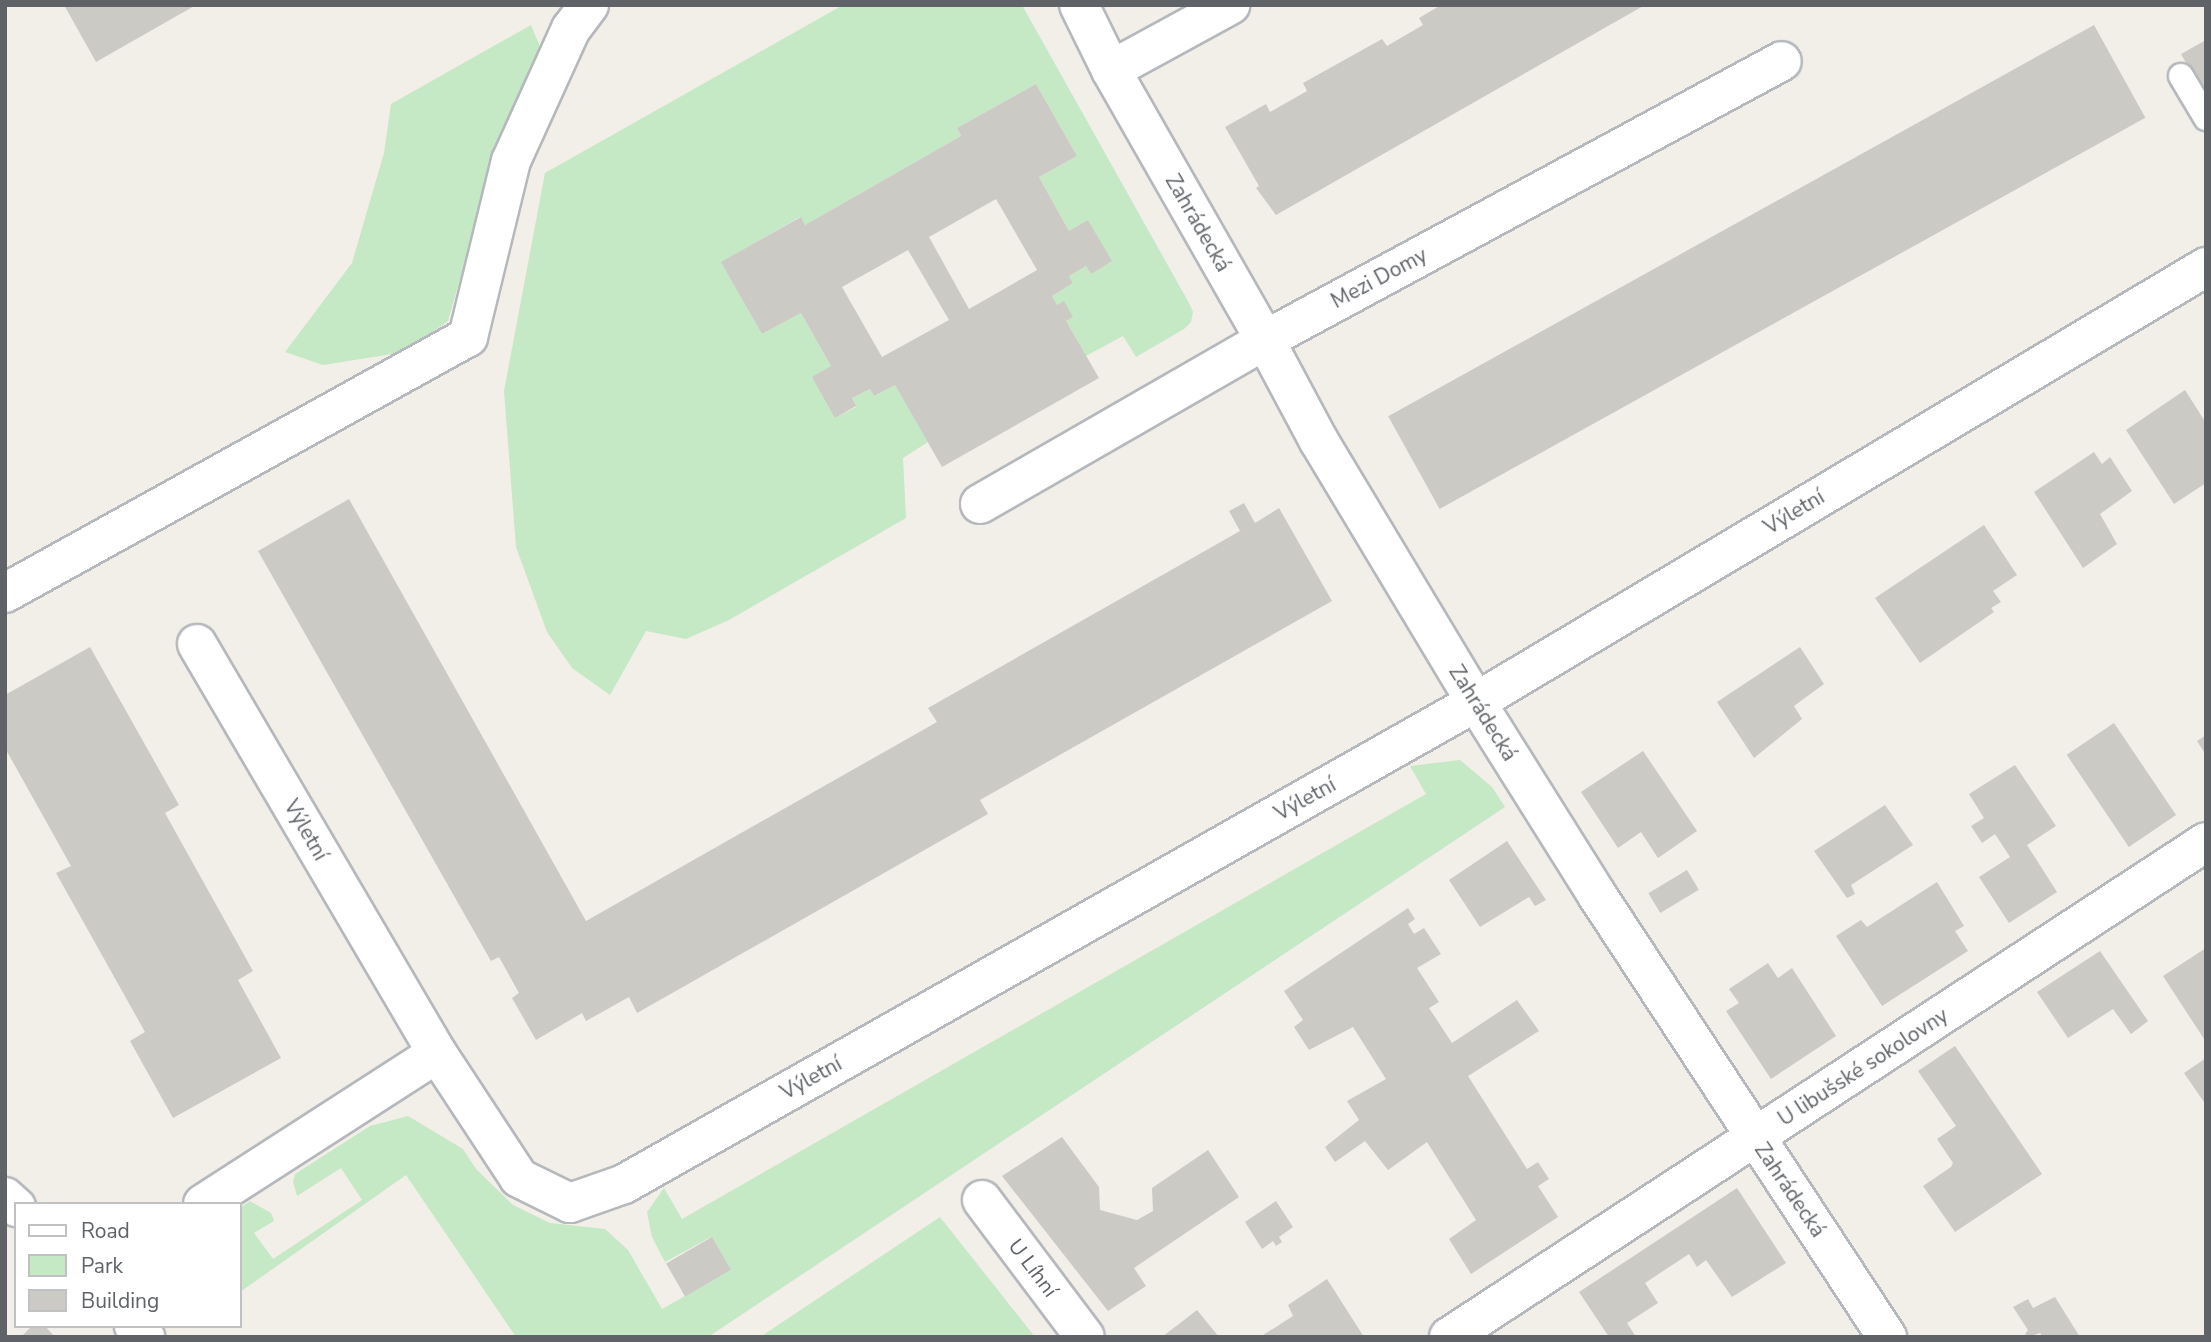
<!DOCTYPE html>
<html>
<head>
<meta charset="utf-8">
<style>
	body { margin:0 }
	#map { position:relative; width:2211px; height:1342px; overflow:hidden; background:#f1efe8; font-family:"Nunito Sans",sans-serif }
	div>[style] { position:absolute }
	.green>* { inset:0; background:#c5e8c5 }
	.building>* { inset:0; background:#cccac5; transform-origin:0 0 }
	.roads { filter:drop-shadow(2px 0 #b5b8bc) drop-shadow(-2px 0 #b5b8bc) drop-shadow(0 2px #b5b8bc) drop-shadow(0 -2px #b5b8bc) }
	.lane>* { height:24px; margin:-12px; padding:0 12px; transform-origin:12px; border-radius:12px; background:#fff }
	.street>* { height:38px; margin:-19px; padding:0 19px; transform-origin:19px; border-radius:19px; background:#fff }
	.secondary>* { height:38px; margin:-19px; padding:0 19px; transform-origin:19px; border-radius:19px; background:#fff }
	span { translate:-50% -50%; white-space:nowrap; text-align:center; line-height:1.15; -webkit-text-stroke:5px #fff; paint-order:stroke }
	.street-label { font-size:21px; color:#5f6368 }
	.frame { position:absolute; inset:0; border:7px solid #5f6368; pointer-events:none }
	.legend { position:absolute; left:14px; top:1202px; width:228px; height:126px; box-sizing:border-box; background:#fff; border:2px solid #bfc1c3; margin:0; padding:9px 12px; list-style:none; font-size:21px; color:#5f6368 }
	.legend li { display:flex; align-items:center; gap:14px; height:35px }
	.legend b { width:35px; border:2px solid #bfc1c3 }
</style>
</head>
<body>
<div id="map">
	<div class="green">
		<div style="clip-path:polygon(843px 5px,1022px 5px,1189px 303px,1193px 312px,1191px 322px,1184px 329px,1136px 357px,1123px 336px,1086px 356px,1066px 321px,1073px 317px,1057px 305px,1052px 296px,1073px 283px,1069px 276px,1086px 266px,1091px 274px,1111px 261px,1088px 220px,1069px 231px,1039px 177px,1077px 156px,1036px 84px,957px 128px,961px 136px,805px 225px,800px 217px,722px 262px,762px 334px,801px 313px,831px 366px,835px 418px,856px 407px,852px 398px,870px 389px,874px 396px,895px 385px,928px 442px,903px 458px,906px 518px,729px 620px,686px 639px,646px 631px,610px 695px,572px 668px,547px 632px,516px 547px,504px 391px,545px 173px)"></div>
		<div style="clip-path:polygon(531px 25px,541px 49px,531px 65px,494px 161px,448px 321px,414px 346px,392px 354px,323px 365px,285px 352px,352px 263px,384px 153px,391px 104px)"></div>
		<div style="clip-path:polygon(1460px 760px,1492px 787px,1505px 807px,708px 1337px,516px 1337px,406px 1175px,240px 1292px,240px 1208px,250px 1201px,271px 1213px,274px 1221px,254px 1233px,273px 1259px,362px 1200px,341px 1168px,297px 1196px,293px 1182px,295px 1174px,370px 1126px,408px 1116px,463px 1149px,476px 1169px,513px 1205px,550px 1223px,605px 1229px,628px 1250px,662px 1309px,731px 1270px,711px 1237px,665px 1262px,652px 1237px,647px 1212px,664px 1188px,682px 1219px,1426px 794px,1410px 766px)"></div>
		<div style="clip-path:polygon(940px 1217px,1035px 1337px,760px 1337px)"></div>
	</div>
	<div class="building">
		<div style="clip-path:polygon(64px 5px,196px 5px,96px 62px)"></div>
		<div style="clip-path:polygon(1441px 5px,1645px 5px,1276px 215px,1256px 188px,1259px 186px,1225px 127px,1266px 104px,1270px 112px,1307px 91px,1303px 83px,1382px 39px,1387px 46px,1423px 25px,1419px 18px)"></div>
		<div style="left:2094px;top:25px;width:106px;height:807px;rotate:61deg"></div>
		<div style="clip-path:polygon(2206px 40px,2206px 84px,2200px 87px,2181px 54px)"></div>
		<div style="clip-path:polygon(evenodd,1036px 84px,1077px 156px,1039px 177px,1069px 231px,1088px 220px,1112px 261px,1091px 274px,1086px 266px,1069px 276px,1073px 283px,1052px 296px,1057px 305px,1064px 301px,1073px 317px,1066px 321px,1099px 378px,942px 467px,895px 385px,874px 396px,870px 389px,852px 398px,856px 406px,835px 418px,812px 377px,831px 366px,801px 313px,762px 334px,721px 262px,801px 217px,805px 225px,961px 136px,957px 128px,1036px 84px,996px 199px,1037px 270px,969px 309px,929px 237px,996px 199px,1036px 84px,908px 250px,949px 320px,882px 357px,842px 287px,908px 250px)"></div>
		<div style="clip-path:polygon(2185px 390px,2206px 423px,2206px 483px,2174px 504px,2126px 430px)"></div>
		<div style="clip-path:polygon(2094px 452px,2102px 464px,2110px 457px,2132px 491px,2100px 514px,2117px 544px,2083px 568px,2034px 492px)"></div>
		<div style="clip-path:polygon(349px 499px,586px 921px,937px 722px,928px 708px,1240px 531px,1229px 511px,1244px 503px,1255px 523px,1279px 508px,1332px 601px,980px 800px,988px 814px,637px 1013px,629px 997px,586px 1021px,582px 1013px,536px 1040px,512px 998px,519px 993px,499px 957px,491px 961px,258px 551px)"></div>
		<div style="clip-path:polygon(1984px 525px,2017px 575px,1993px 591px,2001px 602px,1991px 608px,1994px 612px,1920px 663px,1875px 598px)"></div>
		<div style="clip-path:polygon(90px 647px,179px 805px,165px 813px,253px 971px,238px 980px,281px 1058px,173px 1118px,130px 1041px,145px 1032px,56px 873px,71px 866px,5px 748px,5px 695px)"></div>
		<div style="clip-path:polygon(1800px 647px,1824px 684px,1794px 706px,1802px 719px,1754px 758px,1717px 702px)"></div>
		<div style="left:2114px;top:723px;width:111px;height:57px;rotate:56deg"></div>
		<div style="clip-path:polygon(2206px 735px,2206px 755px,2197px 741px)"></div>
		<div style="clip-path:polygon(1643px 751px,1697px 831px,1658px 858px,1641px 832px,1618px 848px,1581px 792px)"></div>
		<div style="clip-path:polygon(2015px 765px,2056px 826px,2027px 845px,2057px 892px,2009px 923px,1979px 877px,2010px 857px,1995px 834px,1982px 843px,1971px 826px,1984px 818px,1969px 794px)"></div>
		<div style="clip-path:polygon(1885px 805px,1913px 845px,1851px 885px,1855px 894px,1847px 898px,1814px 851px)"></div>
		<div style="clip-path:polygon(1507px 841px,1546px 900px,1535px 906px,1529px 897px,1480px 927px,1449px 880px)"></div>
		<div style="left:1687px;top:870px;width:23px;height:45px;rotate:59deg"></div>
		<div style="clip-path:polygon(1937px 882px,1964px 926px,1955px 931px,1968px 951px,1882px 1006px,1836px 936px,1861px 920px,1867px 927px)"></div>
		<div style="clip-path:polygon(1408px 908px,1415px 919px,1408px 924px,1414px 934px,1424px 928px,1441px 954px,1417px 968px,1439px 1002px,1429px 1008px,1452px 1043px,1517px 1000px,1539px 1031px,1468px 1076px,1527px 1169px,1538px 1162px,1549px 1179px,1538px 1186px,1558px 1217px,1471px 1274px,1449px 1239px,1476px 1220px,1427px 1142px,1388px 1170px,1365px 1141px,1335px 1162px,1325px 1147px,1359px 1120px,1347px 1101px,1386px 1079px,1353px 1027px,1309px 1050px,1294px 1027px,1303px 1020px,1284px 991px)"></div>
		<div style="clip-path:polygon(2206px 948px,2206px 1042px,2163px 976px)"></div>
		<div style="clip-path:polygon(2100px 951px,2148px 1021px,2131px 1034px,2113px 1009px,2068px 1038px,2037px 992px)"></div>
		<div style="clip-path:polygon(1768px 963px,1778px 978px,1792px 968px,1836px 1036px,1771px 1079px,1726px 1011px,1739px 1003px,1729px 989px)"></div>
		<div style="clip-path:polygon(1955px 1046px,2042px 1174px,1955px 1232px,1923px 1186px,1951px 1167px,1953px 1163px,1937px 1139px,1956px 1126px,1918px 1071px)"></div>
		<div style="clip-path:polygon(2206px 1058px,2206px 1105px,2184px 1073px)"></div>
		<div style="clip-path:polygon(1062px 1137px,1099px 1187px,1100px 1210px,1137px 1220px,1153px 1211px,1152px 1188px,1208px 1150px,1239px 1197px,1134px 1268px,1146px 1286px,1108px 1311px,1002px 1176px)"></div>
		<div style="clip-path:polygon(1737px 1188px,1786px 1263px,1732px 1297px,1706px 1260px,1697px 1267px,1689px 1254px,1645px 1283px,1658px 1303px,1627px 1323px,1636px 1337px,1609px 1337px,1579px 1292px)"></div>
		<div style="clip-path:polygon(1276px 1201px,1293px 1227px,1279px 1237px,1282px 1242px,1276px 1246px,1273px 1241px,1262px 1249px,1245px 1222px)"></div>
		<div style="left:712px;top:1237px;width:38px;height:53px;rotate:60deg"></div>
		<div style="clip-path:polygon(1327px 1279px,1364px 1337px,1260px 1337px,1293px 1316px,1288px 1305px)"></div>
		<div style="clip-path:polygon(2055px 1297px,2080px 1337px,2043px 1337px,2040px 1333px,2028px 1337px,2025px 1334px,2028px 1330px,2013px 1307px,2028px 1299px,2033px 1308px)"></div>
		<div style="clip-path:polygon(1197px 1310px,1219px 1337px,1162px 1337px)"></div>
		<div style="clip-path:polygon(32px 1326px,45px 1326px,55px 1337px,21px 1337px)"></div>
	</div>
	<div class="roads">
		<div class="lane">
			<div style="left:2181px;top:76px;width:49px;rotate:59.2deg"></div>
		</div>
		<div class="street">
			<div style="left:1079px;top:5px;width:72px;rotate:63.8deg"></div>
			<div style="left:1111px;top:70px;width:311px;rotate:60.3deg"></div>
			<div style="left:1265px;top:340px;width:115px;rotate:61.9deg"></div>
			<div style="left:1319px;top:441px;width:305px;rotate:59deg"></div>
			<div style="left:1476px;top:702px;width:228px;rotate:57.9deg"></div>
			<div style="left:1597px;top:895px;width:529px;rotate:56.73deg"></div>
			<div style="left:1111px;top:70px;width:136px;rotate:-28.6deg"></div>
			<div style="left:980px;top:504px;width:329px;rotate:-29.9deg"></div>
			<div style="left:1265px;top:340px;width:587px;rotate:-28.35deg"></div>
			<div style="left:5px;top:593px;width:529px;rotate:-28.94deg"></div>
			<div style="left:468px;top:337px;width:181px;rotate:-76.3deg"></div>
			<div style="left:511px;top:161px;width:145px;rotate:-65.6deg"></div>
			<div style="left:571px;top:29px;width:30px;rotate:-53deg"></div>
			<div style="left:197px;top:644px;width:474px;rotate:59.6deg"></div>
			<div style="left:437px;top:1053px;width:149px;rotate:56.7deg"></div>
			<div style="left:519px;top:1178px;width:57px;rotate:26.1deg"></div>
			<div style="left:570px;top:1203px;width:57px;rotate:-19.4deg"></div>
			<div style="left:624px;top:1184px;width:979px;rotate:-29.5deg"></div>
			<div style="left:1476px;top:702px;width:850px;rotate:-30.79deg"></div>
			<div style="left:982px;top:1200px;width:171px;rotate:53.1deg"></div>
			<div style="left:203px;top:1204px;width:278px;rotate:-32.8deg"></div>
			<div style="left:1449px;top:1337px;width:904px;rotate:-33.18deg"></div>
		</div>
		<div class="secondary">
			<div style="left:5px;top:1197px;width:15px;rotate:42deg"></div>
			<div style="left:134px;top:1326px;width:16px;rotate:45deg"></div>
		</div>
	</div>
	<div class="street-label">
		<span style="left:1198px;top:223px;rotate:60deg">Zahrádecká</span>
		<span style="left:1379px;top:278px;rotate:-28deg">Mezi Domy</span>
		<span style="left:1794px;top:512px;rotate:-31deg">Výletní</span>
		<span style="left:1483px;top:713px;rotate:58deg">Zahrádecká</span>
		<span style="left:1305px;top:799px;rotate:-29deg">Výletní</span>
		<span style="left:306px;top:830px;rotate:60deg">Výletní</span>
		<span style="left:1863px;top:1067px;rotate:-33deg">U libušské sokolovny</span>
		<span style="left:811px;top:1078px;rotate:-29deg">Výletní</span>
		<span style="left:1790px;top:1190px;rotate:56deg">Zahrádecká</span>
		<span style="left:1033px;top:1268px;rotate:53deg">U Líhní</span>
	</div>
	<div class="frame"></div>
	<ul class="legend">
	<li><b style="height:9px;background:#fff"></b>Road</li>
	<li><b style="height:19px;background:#c5e8c5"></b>Park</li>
	<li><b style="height:19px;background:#cccac5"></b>Building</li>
	</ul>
</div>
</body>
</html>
